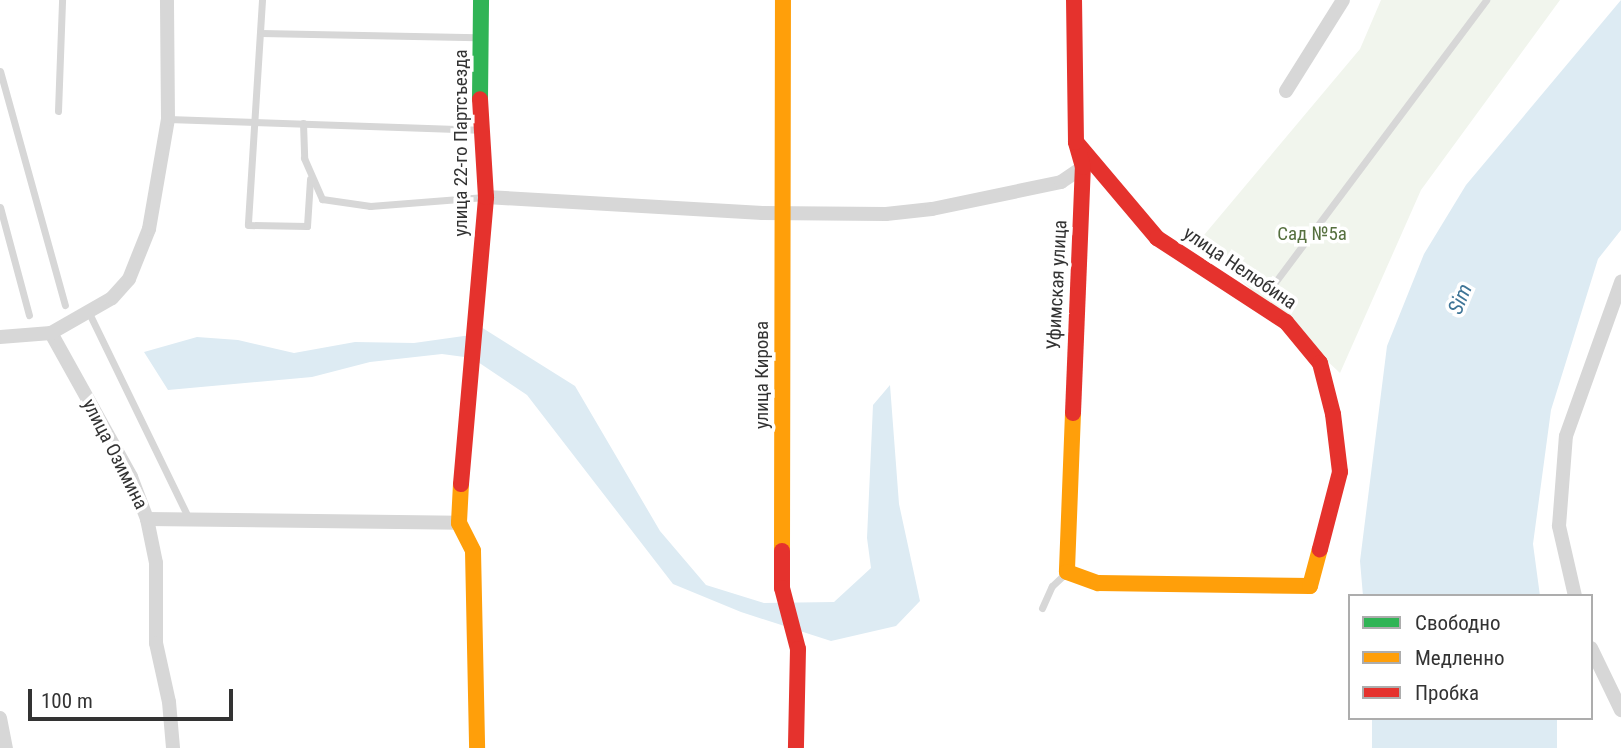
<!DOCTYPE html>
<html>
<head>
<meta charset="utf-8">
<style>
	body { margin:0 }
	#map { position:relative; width:1621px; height:748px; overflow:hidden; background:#fff; font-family:"Roboto Condensed",sans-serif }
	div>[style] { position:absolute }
	.green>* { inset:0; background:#f1f5ed }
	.water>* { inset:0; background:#ddebf3; transform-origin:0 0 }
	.lane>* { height:7px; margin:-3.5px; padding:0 3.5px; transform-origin:3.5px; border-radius:3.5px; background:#d7d7d7 }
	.street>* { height:14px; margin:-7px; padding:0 7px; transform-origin:7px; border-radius:7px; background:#d7d7d7 }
	.fast>* { height:16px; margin:-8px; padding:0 8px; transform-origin:8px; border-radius:8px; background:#30b455 }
	.slow>* { height:16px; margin:-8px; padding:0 8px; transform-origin:8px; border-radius:8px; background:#ff9f0a }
	.jam>* { height:16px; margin:-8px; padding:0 8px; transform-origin:8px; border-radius:8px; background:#e5322d }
	span { translate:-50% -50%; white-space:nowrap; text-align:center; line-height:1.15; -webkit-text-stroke:7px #fff; paint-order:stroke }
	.street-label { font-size:19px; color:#333 }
	.park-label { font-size:19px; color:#56703f }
	.water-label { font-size:21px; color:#3f7597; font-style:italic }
	.legend { position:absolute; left:1348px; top:594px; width:245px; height:126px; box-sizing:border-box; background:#fff; border:2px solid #adadad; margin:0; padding:9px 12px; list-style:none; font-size:21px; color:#333 }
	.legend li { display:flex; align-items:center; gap:14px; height:35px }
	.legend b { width:35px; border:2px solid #adadad }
	.scale { position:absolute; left:28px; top:689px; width:205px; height:32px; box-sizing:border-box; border:4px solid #333; border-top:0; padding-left:9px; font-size:21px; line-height:24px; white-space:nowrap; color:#333; -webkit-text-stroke:5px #fff; paint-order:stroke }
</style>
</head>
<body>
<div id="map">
	<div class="green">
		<div style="clip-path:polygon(1381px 0,1560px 0,1421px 190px,1340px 373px,1199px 241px,1360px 49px)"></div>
	</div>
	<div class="water">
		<div style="clip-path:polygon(1621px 0,1621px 230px,1598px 259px,1551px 410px,1533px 544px,1540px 596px,1363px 596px,1360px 561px,1387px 346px,1424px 254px,1466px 185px)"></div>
		<div style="clip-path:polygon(481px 327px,575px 386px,660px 531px,706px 585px,764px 603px,834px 602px,871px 568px,867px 538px,873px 405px,890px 385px,899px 504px,920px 601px,896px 626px,831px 641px,741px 612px,673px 584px,527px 395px,472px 358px,442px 354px,370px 362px,312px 377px,168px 390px,144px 352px,197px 337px,238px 340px,294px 353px,355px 342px,414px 343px,478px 334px)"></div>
		<div style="left:1372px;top:718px;width:185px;height:30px"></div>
	</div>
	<div class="lane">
		<div style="left:262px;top:0;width:225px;rotate:93.6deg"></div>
		<div style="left:248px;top:225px;width:59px;rotate:1deg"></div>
		<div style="left:307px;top:226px;width:47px;rotate:-86.3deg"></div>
		<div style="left:261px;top:33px;width:216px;rotate:1.1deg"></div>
		<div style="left:0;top:71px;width:243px;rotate:74.5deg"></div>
		<div style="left:58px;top:111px;width:111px;rotate:-87.9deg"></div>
		<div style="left:168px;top:119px;width:310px;rotate:2deg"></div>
		<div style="left:303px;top:123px;width:35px;rotate:88deg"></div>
		<div style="left:304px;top:158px;width:45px;rotate:66.3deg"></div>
		<div style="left:322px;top:199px;width:49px;rotate:8.3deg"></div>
		<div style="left:370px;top:206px;width:115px;rotate:-4.5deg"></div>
		<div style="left:0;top:207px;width:112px;rotate:75deg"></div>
		<div style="left:1273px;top:285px;width:356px;rotate:-53.2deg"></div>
		<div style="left:89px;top:313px;width:227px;rotate:64.1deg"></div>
		<div style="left:1042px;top:608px;width:24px;rotate:-66deg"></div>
		<div style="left:1052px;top:586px;width:19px;rotate:-43deg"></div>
	</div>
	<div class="street">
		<div style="left:1286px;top:91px;width:107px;rotate:-57.9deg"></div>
		<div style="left:486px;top:197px;width:277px;rotate:3.3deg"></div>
		<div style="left:763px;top:213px;width:123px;rotate:0.5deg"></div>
		<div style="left:886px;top:214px;width:46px;rotate:-6.2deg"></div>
		<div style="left:932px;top:209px;width:132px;rotate:-11.8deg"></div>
		<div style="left:1061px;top:182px;width:27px;rotate:-34deg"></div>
		<div style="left:51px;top:333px;width:165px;rotate:60.9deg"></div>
		<div style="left:131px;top:477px;width:45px;rotate:69.1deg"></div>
		<div style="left:147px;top:519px;width:45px;rotate:78.4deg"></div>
		<div style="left:156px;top:563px;width:80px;rotate:90deg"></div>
		<div style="left:156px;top:643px;width:60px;rotate:77.6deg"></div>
		<div style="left:169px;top:702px;width:46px;rotate:85deg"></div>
		<div style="left:0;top:337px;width:51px;rotate:-4.5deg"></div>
		<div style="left:51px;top:333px;width:70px;rotate:-29.8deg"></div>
		<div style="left:112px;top:298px;width:25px;rotate:-48deg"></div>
		<div style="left:129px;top:279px;width:54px;rotate:-68.2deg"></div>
		<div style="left:149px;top:229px;width:112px;rotate:-80.2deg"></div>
		<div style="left:168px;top:119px;width:119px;rotate:-90.5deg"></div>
		<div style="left:147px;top:519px;width:312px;rotate:0.7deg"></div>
		<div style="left:1575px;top:596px;width:72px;rotate:-102.9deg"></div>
		<div style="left:1559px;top:526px;width:90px;rotate:-85.6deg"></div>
		<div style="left:1566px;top:436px;width:164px;rotate:-70.3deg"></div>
		<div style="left:1591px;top:648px;width:69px;rotate:64.2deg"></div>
		<div style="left:0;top:718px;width:31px;rotate:79deg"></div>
	</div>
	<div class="fast">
		<div style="left:480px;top:99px;width:99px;rotate:-89.4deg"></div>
	</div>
	<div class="slow">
		<div style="left:1073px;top:413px;width:159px;rotate:92.2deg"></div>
		<div style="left:1067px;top:572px;width:33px;rotate:20deg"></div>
		<div style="left:1098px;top:583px;width:212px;rotate:0.8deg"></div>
		<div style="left:1310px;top:586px;width:38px;rotate:-75deg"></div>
		<div style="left:461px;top:484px;width:39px;rotate:93deg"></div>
		<div style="left:459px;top:523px;width:31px;rotate:63deg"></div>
		<div style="left:473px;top:551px;width:197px;rotate:88.8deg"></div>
		<div style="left:782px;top:551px;width:551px;rotate:-89.9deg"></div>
	</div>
	<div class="jam">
		<div style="left:1076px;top:142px;width:126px;rotate:49.8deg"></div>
		<div style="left:1157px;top:238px;width:154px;rotate:33.1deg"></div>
		<div style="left:1286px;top:322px;width:53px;rotate:50.3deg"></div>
		<div style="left:1320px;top:363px;width:53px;rotate:75.7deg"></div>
		<div style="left:1333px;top:414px;width:58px;rotate:83.1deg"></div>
		<div style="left:1340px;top:472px;width:80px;rotate:104.6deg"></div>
		<div style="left:1073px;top:413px;width:246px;rotate:-87.7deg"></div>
		<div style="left:1083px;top:167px;width:26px;rotate:-106deg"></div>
		<div style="left:1076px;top:142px;width:142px;rotate:-90.8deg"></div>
		<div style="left:461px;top:484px;width:288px;rotate:-85deg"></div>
		<div style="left:486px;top:197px;width:98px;rotate:-93.5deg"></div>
		<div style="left:782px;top:551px;width:37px;rotate:90deg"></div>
		<div style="left:782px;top:588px;width:63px;rotate:75.3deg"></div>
		<div style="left:798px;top:649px;width:99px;rotate:91.2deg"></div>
	</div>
	<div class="street-label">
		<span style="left:461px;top:143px;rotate:-90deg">улица 22-го Партсъезда</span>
		<span style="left:1240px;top:268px;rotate:34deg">улица Нелюбина</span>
		<span style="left:1057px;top:285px;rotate:-87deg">Уфимская улица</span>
		<span style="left:762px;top:375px;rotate:-90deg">улица Кирова</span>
		<span style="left:115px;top:454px;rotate:63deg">улица Озимина</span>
	</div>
	<div class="park-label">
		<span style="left:1312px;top:234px">Сад №5а</span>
	</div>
	<div class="water-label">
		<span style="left:1460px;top:299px;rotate:-67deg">Sim</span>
	</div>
	<ul class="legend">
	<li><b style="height:9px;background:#30b455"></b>Свободно</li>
	<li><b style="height:9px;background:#ff9f0a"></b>Медленно</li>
	<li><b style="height:9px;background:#e5322d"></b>Пробка</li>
	</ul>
	<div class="scale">100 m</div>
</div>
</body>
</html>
